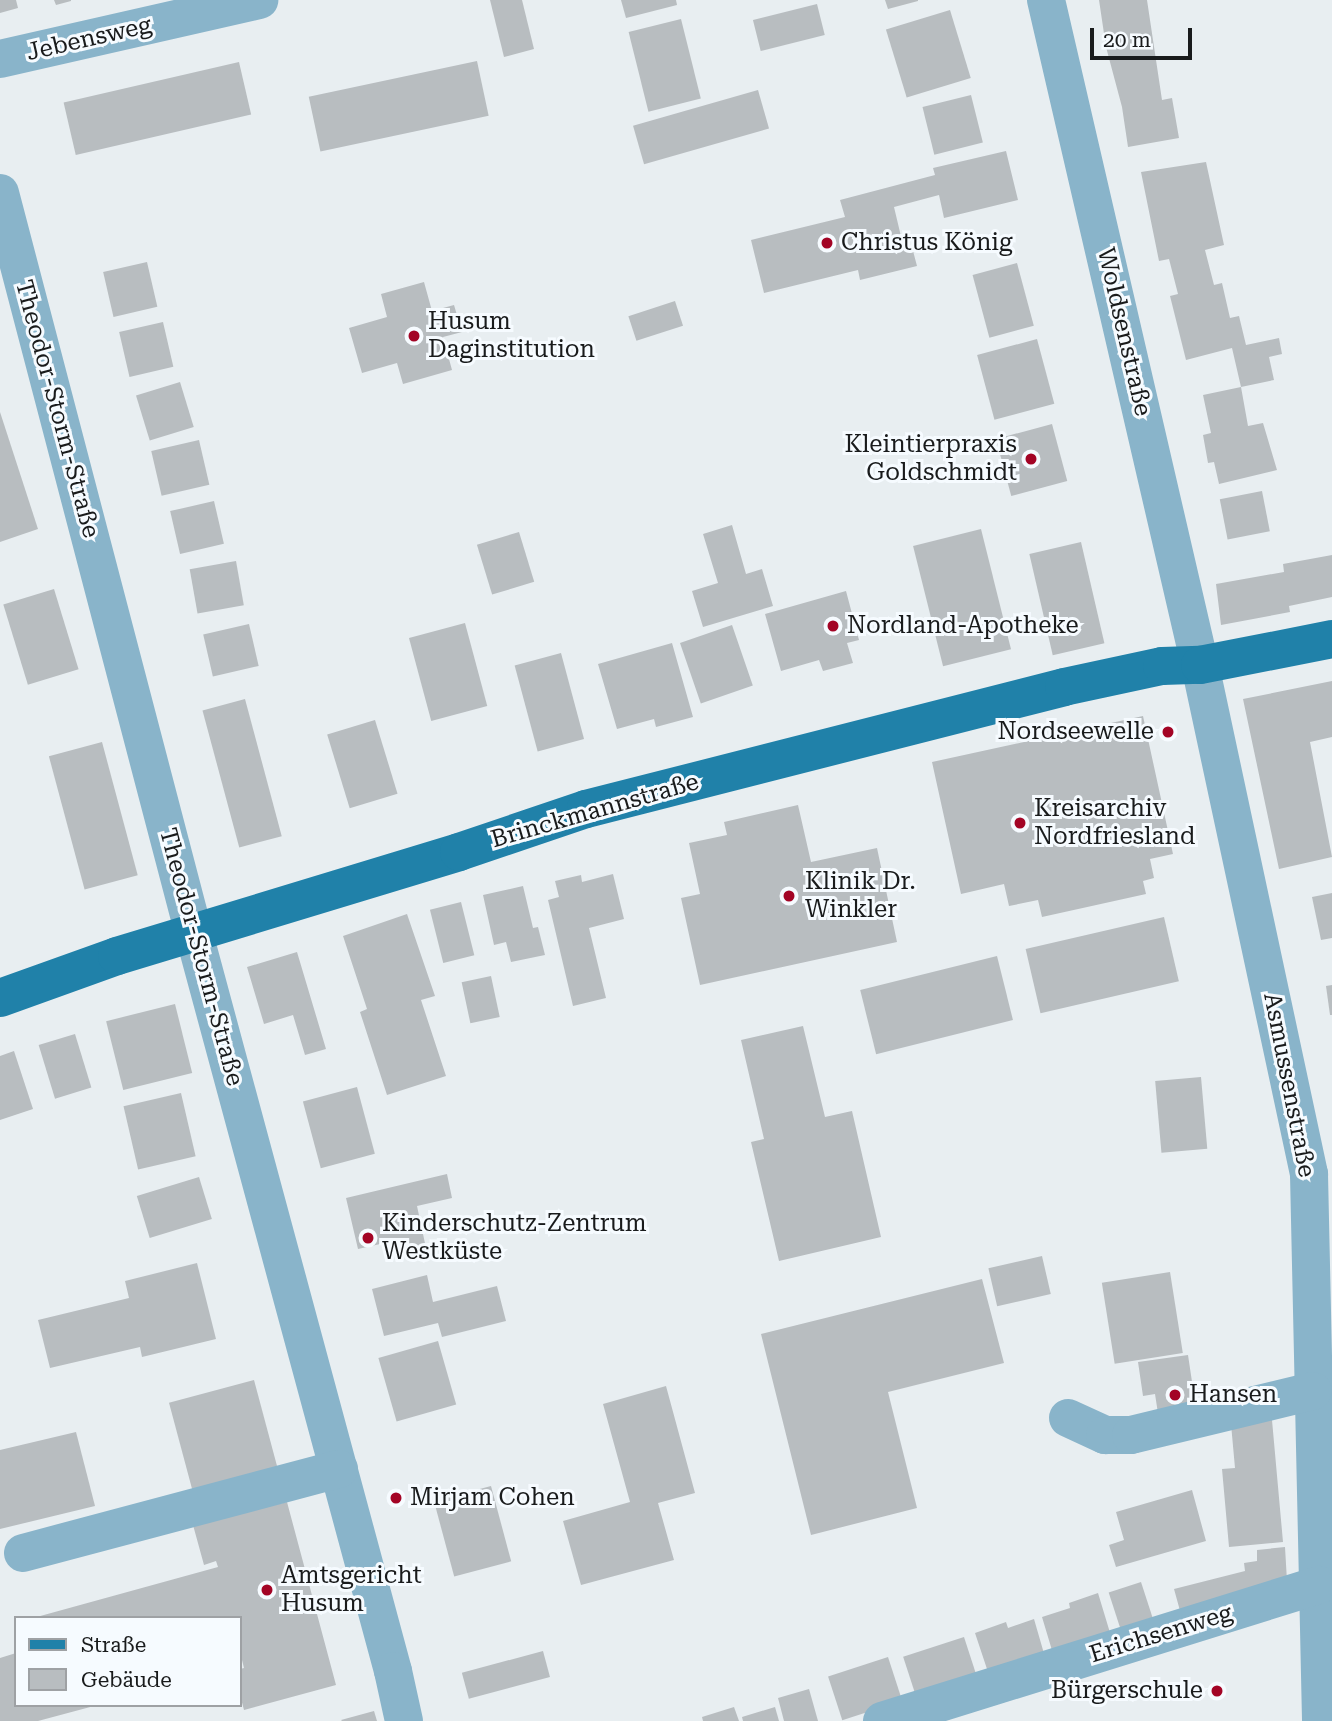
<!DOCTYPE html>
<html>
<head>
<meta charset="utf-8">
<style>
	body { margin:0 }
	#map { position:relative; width:1332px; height:1721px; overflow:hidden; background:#e8eef1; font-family:"Roboto Serif",serif }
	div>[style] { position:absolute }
	.building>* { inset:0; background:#b8bdc0; transform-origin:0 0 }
	.minor>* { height:38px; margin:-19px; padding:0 19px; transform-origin:19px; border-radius:19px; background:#89b4ca }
	.major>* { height:38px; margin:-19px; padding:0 19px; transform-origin:19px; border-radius:19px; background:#2081a9 }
	.dots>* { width:19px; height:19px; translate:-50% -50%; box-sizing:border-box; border:4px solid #f6fbff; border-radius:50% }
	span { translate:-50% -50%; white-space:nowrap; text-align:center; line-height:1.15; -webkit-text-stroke:6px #f6fbff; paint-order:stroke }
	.street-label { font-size:24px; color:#191b1c }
	.poi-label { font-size:24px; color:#191b1c }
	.left { translate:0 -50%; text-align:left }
	.right { translate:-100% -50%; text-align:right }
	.legend { position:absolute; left:14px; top:1616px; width:228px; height:91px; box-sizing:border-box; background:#f6fbff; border:2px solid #9ea1a4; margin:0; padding:9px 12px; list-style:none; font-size:21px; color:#191b1c }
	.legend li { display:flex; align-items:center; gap:14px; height:35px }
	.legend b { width:35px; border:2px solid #9ea1a4 }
	.scale { position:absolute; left:1090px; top:28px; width:102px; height:32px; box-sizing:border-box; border:4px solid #191b1c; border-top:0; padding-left:9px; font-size:21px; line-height:24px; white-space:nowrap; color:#191b1c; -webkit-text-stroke:5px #f6fbff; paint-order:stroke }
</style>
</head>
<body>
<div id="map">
	<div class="building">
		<div style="clip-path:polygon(0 0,16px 0,18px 8px,0 13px)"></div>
		<div style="clip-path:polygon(54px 0,71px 0,71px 1px,56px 5px)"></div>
		<div style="clip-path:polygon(490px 0,522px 0,534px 49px,504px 57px)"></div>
		<div style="clip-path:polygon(621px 0,676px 0,677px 5px,626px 18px)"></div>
		<div style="clip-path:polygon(885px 0,918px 0,918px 1px,888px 9px)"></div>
		<div style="clip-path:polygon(1099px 0,1147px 0,1162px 100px,1172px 98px,1179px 138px,1128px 147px,1122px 107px,1106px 47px)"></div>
		<div style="left:817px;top:4px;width:32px;height:66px;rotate:76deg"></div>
		<div style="left:950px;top:10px;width:71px;height:67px;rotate:73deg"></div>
		<div style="left:681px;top:19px;width:82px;height:54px;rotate:76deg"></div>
		<div style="left:477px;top:61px;width:56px;height:172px;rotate:78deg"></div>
		<div style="left:239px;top:62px;width:54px;height:180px;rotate:77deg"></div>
		<div style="left:758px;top:90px;width:40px;height:130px;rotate:74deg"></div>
		<div style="left:971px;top:95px;width:49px;height:50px;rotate:76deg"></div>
		<div style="clip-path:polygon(1006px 151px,1018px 200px,944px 218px,939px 195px,894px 207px,904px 249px,912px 247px,917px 266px,860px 280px,858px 270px,764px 293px,751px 240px,845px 217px,840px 200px,935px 175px,933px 168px)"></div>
		<div style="clip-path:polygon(1206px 162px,1224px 245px,1205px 250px,1214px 285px,1222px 283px,1230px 318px,1239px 316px,1246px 345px,1279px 338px,1282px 354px,1269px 357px,1274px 380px,1241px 387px,1232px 348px,1186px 360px,1170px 296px,1178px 294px,1169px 259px,1159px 261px,1141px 172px)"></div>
		<div style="left:147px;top:262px;width:46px;height:45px;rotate:77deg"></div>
		<div style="left:1017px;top:263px;width:65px;height:46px;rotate:75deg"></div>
		<div style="clip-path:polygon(424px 282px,432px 311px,454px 305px,462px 332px,443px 337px,452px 370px,403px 384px,397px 363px,362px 373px,349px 328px,387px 317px,381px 294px)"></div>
		<div style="left:675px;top:301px;width:26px;height:49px;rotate:72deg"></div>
		<div style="left:163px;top:322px;width:46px;height:45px;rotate:77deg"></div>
		<div style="left:1037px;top:339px;width:67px;height:62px;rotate:75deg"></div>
		<div style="left:180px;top:382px;width:47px;height:46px;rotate:73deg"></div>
		<div style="clip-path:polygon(1241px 387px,1248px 426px,1263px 423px,1277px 470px,1219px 484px,1214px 462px,1208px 463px,1203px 435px,1211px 433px,1203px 395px)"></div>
		<div style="clip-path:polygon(0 412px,38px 529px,0 542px)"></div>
		<div style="left:1052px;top:424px;width:59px;height:58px;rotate:75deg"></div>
		<div style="left:199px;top:440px;width:46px;height:49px;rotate:77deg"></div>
		<div style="left:1262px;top:491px;width:41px;height:43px;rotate:79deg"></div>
		<div style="left:214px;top:501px;width:44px;height:45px;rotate:77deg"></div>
		<div style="clip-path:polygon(732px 525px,746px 574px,762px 569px,773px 606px,703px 627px,692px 591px,718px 583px,703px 534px)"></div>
		<div style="left:981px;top:529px;width:124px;height:70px;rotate:76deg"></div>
		<div style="left:519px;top:532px;width:52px;height:44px;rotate:73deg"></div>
		<div style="left:1081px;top:542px;width:104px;height:53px;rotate:77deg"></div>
		<div style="clip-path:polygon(1332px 555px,1332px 597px,1289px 606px,1290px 612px,1221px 625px,1216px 584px,1284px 572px,1283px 564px)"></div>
		<div style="left:236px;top:561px;width:45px;height:47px;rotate:80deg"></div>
		<div style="left:54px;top:589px;width:84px;height:53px;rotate:73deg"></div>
		<div style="clip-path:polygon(846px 591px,859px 640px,847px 643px,853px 663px,823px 671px,819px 660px,781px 671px,765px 614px)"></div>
		<div style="left:465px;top:623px;width:86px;height:58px;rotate:75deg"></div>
		<div style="left:249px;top:624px;width:43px;height:47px;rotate:77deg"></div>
		<div style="left:732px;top:625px;width:64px;height:55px;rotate:71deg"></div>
		<div style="clip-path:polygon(672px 643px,693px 717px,656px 727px,654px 719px,617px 729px,598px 664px)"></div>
		<div style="left:561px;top:653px;width:89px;height:48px;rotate:75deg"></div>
		<div style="clip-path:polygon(1332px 681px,1332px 737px,1310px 742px,1332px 857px,1279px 869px,1243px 699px)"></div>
		<div style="left:245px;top:699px;width:142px;height:44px;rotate:75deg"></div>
		<div style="clip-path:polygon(1143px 716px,1173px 854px,1150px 859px,1154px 878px,1143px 881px,1146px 894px,1042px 917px,1038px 900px,1009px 906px,1004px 884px,961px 894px,932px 762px)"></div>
		<div style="left:375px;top:720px;width:77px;height:50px;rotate:73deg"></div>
		<div style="left:102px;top:742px;width:138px;height:55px;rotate:75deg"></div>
		<div style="clip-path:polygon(798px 805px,811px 862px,877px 848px,897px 942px,700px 985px,681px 898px,700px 894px,689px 843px,727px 835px,724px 822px)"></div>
		<div style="clip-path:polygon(613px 874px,624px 919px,589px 928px,606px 998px,573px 1006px,548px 900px,559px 897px,555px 881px,581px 875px,582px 882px)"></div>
		<div style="clip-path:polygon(523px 886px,533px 928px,538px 927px,545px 955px,511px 962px,506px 942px,494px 945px,483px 895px)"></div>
		<div style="clip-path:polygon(1332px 893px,1332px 938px,1321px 940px,1312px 897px)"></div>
		<div style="left:461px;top:902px;width:55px;height:32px;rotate:76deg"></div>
		<div style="clip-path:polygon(407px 914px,435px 996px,421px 1000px,446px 1076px,387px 1095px,360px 1012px,367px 1009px,343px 936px)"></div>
		<div style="left:1164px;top:917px;width:66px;height:142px;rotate:77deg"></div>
		<div style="clip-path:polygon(297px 952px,326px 1049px,305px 1055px,293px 1015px,264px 1024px,247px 967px)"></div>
		<div style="left:997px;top:956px;width:66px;height:141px;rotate:76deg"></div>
		<div style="left:491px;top:976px;width:42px;height:30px;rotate:78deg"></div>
		<div style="clip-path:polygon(1332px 985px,1332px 1015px,1330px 1015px,1326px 986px)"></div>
		<div style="left:175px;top:1004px;width:71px;height:71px;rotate:76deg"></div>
		<div style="clip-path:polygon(803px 1026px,825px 1117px,852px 1111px,881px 1237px,779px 1261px,751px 1142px,764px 1139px,741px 1040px)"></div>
		<div style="left:75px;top:1034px;width:56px;height:38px;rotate:73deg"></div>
		<div style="clip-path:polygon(14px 1051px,33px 1109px,0 1120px,0 1056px)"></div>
		<div style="left:1201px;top:1077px;width:72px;height:46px;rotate:85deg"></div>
		<div style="left:357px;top:1087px;width:69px;height:56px;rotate:75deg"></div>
		<div style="left:181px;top:1093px;width:65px;height:59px;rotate:77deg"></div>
		<div style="clip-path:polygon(447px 1174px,452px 1198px,417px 1206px,426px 1248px,392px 1256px,389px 1242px,358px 1249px,346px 1198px)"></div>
		<div style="left:199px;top:1177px;width:44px;height:65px;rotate:73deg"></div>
		<div style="left:1042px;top:1256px;width:39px;height:55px;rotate:77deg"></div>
		<div style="clip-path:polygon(197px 1263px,216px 1339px,142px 1357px,140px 1347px,50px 1368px,38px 1320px,129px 1298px,125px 1281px)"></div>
		<div style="left:1170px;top:1272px;width:82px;height:69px;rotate:81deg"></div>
		<div style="clip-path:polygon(427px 1275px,433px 1302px,497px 1286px,506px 1321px,442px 1337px,438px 1323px,384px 1336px,372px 1289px)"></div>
		<div style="clip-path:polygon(982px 1279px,1004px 1363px,888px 1392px,917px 1508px,811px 1535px,761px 1334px)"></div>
		<div style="left:438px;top:1341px;width:66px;height:62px;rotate:74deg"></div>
		<div style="clip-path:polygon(1188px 1355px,1197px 1415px,1159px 1420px,1155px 1394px,1143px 1396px,1138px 1362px)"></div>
		<div style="left:254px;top:1380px;width:97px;height:88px;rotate:75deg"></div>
		<div style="clip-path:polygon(666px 1386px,695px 1493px,658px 1503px,674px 1560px,581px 1585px,563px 1521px,630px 1502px,603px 1404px)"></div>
		<div style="clip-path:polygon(1272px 1420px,1283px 1542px,1229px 1547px,1222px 1469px,1235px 1468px,1231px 1424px)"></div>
		<div style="clip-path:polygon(76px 1432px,95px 1506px,0 1529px,0 1450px)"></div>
		<div style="left:491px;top:1486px;width:78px;height:59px;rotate:75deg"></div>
		<div style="clip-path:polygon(1192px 1490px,1206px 1541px,1116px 1567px,1109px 1545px,1124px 1540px,1116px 1512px)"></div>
		<div style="clip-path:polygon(287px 1502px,336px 1685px,244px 1710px,240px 1695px,240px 1669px,244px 1668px,240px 1652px,240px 1618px,33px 1618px,218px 1567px,216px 1561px,204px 1565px,193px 1525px)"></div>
		<div style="clip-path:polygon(1285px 1547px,1287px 1581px,1182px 1618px,1174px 1589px,1245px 1571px,1244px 1563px,1257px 1561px,1257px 1550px)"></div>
		<div style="left:1141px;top:1582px;width:41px;height:34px;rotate:72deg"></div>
		<div style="clip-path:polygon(1098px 1593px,1111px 1636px,1054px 1657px,1042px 1617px,1070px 1608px,1069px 1603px)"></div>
		<div style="clip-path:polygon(1034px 1619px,1045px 1657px,988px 1672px,975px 1633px,1006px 1622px,1008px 1628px)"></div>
		<div style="left:964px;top:1637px;width:41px;height:64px;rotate:72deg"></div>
		<div style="left:543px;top:1651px;width:27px;height:84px;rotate:75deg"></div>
		<div style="clip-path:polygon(16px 1653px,16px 1705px,94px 1706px,38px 1721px,0 1721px,0 1658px)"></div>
		<div style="left:888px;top:1657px;width:46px;height:63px;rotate:72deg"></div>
		<div style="clip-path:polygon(809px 1689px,818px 1721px,784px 1721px,778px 1698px)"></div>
		<div style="clip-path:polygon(734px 1707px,739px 1721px,703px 1721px,702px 1717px)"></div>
		<div style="clip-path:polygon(775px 1707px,779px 1721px,743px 1721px,742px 1717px)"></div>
		<div style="clip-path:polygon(374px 1711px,377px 1721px,342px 1721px,341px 1720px)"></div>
	</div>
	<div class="minor">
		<div style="left:1046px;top:0;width:683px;rotate:76.96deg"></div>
		<div style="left:1200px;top:665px;width:521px;rotate:77.91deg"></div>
		<div style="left:1309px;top:1174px;width:547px;rotate:88.74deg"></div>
		<div style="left:0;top:59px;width:266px;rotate:-12.8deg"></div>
		<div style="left:0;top:193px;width:766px;rotate:75.33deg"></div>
		<div style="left:194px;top:934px;width:763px;rotate:74.89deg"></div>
		<div style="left:393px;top:1671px;width:51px;rotate:77.6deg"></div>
		<div style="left:1068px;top:1418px;width:41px;rotate:24.7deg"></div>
		<div style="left:1105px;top:1435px;width:26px"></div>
		<div style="left:1131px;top:1435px;width:187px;rotate:-13.6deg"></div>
		<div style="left:23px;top:1553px;width:327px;rotate:-14.9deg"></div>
		<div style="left:882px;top:1721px;width:458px;rotate:-17.3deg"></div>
	</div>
	<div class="major">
		<div style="left:0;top:998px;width:124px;rotate:-19.7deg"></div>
		<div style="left:117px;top:956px;width:357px;rotate:-16.9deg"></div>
		<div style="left:459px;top:852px;width:134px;rotate:-18.7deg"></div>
		<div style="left:586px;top:809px;width:493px;rotate:-14.3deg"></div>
		<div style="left:1064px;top:687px;width:100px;rotate:-12.1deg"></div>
		<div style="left:1162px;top:666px;width:38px;rotate:-2deg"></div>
		<div style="left:1200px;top:665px;width:135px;rotate:-11.1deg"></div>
	</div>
	<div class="dots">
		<div style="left:827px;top:243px;background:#a30425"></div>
		<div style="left:414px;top:336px;background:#a30425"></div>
		<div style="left:1031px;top:459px;background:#a30425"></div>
		<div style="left:833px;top:626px;background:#a30425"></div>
		<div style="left:1168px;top:732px;background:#a30425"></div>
		<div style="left:1020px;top:823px;background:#a30425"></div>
		<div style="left:789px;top:896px;background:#a30425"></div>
		<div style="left:368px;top:1238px;background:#a30425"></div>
		<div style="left:1175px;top:1395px;background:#a30425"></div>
		<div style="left:396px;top:1498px;background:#a30425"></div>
		<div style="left:267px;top:1590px;background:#a30425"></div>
		<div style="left:1217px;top:1691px;background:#a30425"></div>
	</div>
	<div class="street-label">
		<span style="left:89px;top:39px;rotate:-13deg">Jebensweg</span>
		<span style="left:1124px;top:332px;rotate:77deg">Woldsenstraße</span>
		<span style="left:57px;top:409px;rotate:75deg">Theodor-Storm-Straße</span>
		<span style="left:595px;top:811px;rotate:-16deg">Brinckmannstraße</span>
		<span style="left:201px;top:957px;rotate:75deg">Theodor-Storm-Straße</span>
		<span style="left:1289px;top:1085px;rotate:79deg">Asmussenstraße</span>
		<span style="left:1161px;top:1634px;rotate:-17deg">Erichsenweg</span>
	</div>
	<div class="poi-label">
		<span class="left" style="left:841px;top:243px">Christus König</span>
		<span class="left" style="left:428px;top:336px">Husum<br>Daginstitution</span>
		<span class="right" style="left:1017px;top:459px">Kleintierpraxis<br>Goldschmidt</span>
		<span class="left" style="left:847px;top:626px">Nordland-Apotheke</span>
		<span class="right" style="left:1154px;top:732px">Nordseewelle</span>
		<span class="left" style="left:1034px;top:823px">Kreisarchiv<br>Nordfriesland</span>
		<span class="left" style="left:805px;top:896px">Klinik Dr.<br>Winkler</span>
		<span class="left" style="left:382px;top:1238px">Kinderschutz-Zentrum<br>Westküste</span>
		<span class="left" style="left:1189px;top:1395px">Hansen</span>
		<span class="left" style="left:410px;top:1498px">Mirjam Cohen</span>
		<span class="left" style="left:281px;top:1590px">Amtsgericht<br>Husum</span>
		<span class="right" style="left:1203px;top:1691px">Bürgerschule</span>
	</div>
	<ul class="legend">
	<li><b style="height:9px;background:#2081a9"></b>Straße</li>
	<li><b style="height:19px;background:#b8bdc0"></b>Gebäude</li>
	</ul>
	<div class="scale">20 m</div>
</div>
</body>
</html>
